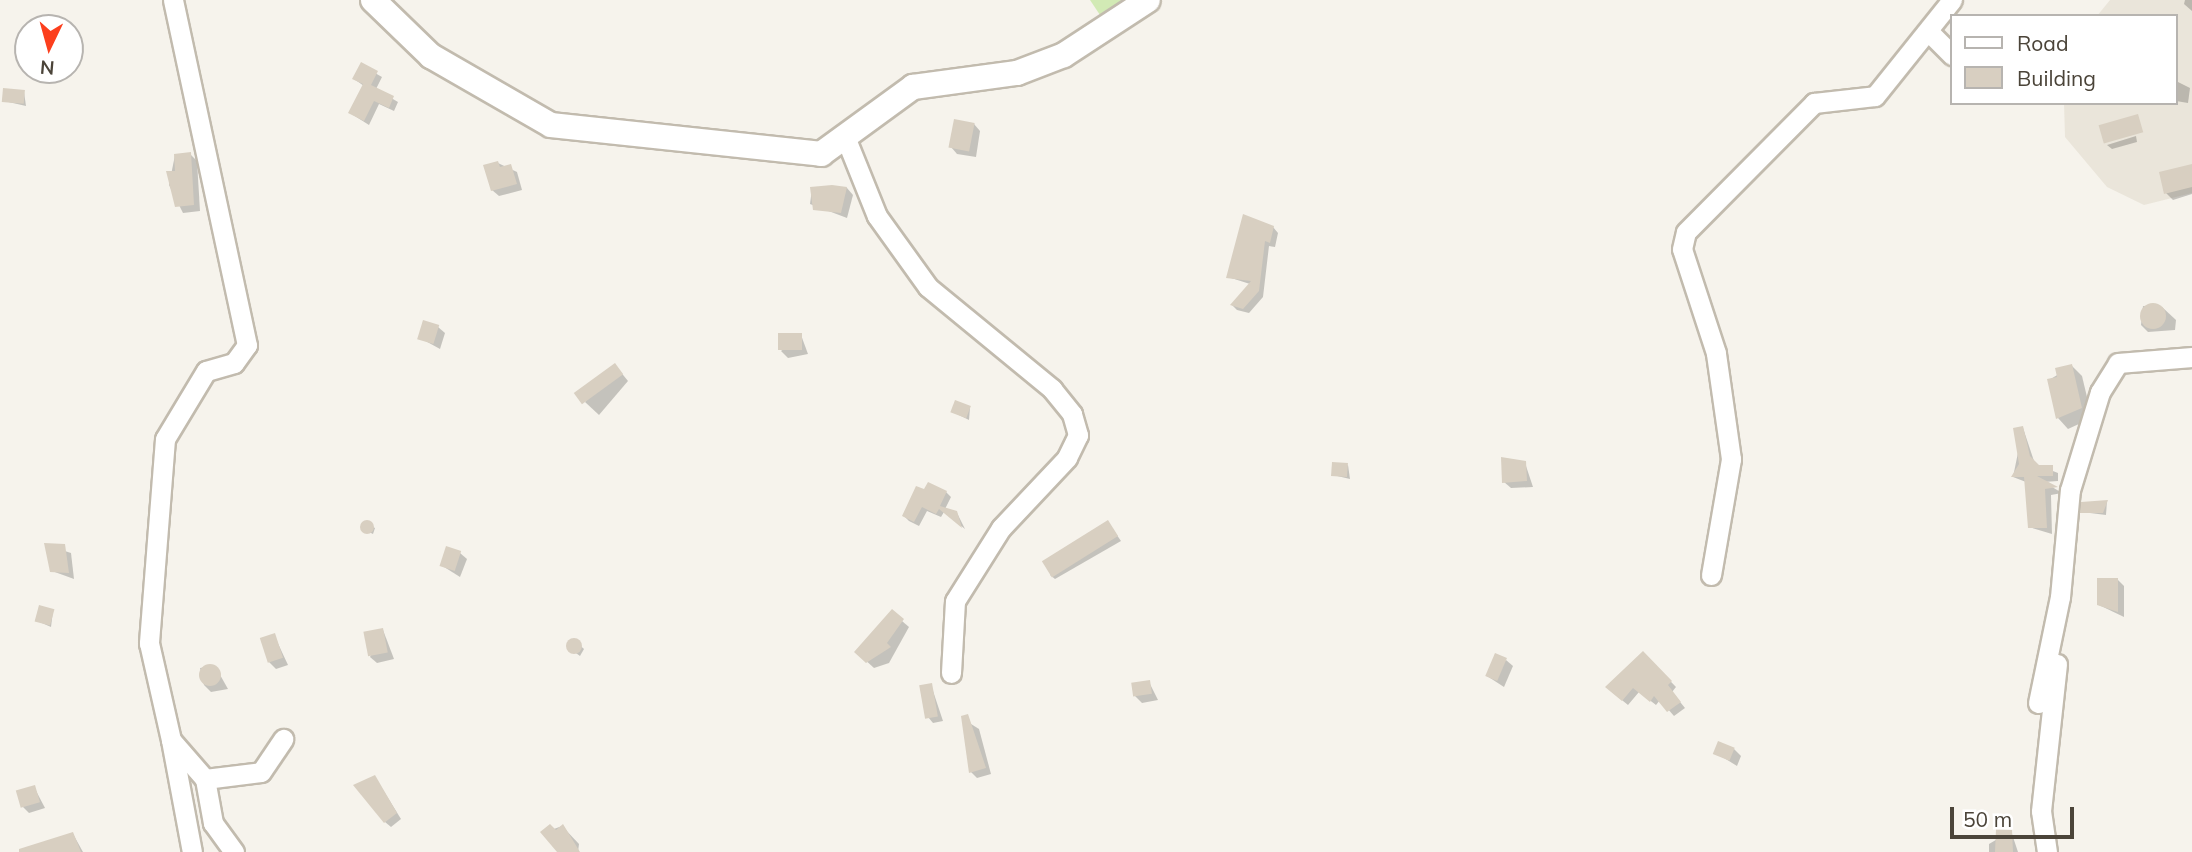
<!DOCTYPE html>
<html>
<head>
<meta charset="utf-8">
<style>
	body { margin:0 }
	#map { position:relative; width:2192px; height:852px; overflow:hidden; background:#f6f3ec; font-family:Mulish,sans-serif }
	div>[style] { position:absolute }
	.residential>* { inset:0; background:#eae5da }
	.green>* { inset:0; background:#d2eab5 }
	.shadow>* { inset:0; background:#0003 }
	.building>* { inset:0; background:#d8cfc1; transform-origin:0 0 }
	.round { border-radius:50% }
	.roads { filter:drop-shadow(2px 0 #c2bbae) drop-shadow(-2px 0 #c2bbae) drop-shadow(0 2px #c2bbae) drop-shadow(0 -2px #c2bbae) }
	.minor>* { height:19px; margin:-9.5px; padding:0 9.5px; transform-origin:9.5px; border-radius:9.5px; background:#fff }
	.tertiary>* { height:24px; margin:-12px; padding:0 12px; transform-origin:12px; border-radius:12px; background:#fff }
	span { translate:-50% -50%; white-space:nowrap; text-align:center; line-height:1.15; -webkit-text-stroke:7px #fff; paint-order:stroke }
	.legend { position:absolute; left:1950px; top:14px; width:228px; height:91px; box-sizing:border-box; background:#fff; border:2px solid #b7b4b0; margin:0; padding:9px 12px; list-style:none; font-size:21px; color:#4b4439 }
	.legend li { display:flex; align-items:center; gap:14px; height:35px }
	.legend b { width:35px; border:2px solid #b7b4b0 }
	.north { position:absolute; left:14px; top:14px; width:70px; height:70px; box-sizing:border-box; background:#fff; border:2px solid #b7b4b0; border-radius:50%; rotate:185deg; font-size:19px; font-weight:700; line-height:28px; text-align:center; color:#4b4439 }
	.north::after { content:''; display:block; margin:auto; width:24px; height:32px; background:#fc3f1d; clip-path:polygon(50% 0,100% 100%,50% 72%,0 100%) }
	.scale { position:absolute; left:1950px; top:807px; width:124px; height:32px; box-sizing:border-box; border:4px solid #4b4439; border-top:0; padding-left:9px; font-size:21px; line-height:24px; white-space:nowrap; color:#4b4439; -webkit-text-stroke:5px #fff; paint-order:stroke }
</style>
</head>
<body>
<div id="map">
	<div class="residential">
		<div style="clip-path:polygon(2110px 0,2192px 0,2192px 193px,2144px 205px,2107px 187px,2065px 137px,2064px 103px,2176px 103px,2176px 16px,2097px 16px)"></div>
	</div>
	<div class="green">
		<div style="clip-path:polygon(1090px 0,1128px 0,1100px 15px)"></div>
	</div>
	<div class="shadow">
		<div style="clip-path:polygon(2185px 0,2192px 0,2192px 11px,2184px 4px)"></div>
		<div style="clip-path:polygon(361px 65px,382px 77px,376px 89px,398px 102px,394px 111px,379px 104px,369px 125px,350px 113px,364px 86px,354px 79px)"></div>
		<div style="clip-path:polygon(2176px 81px,2190px 88px,2188px 103px,2176px 101px)"></div>
		<div style="clip-path:polygon(24px 92px,26px 106px,4px 101px)"></div>
		<div style="clip-path:polygon(974px 124px,980px 131px,976px 157px,957px 154px,951px 147px)"></div>
		<div style="clip-path:polygon(2136px 136px,2137px 142px,2112px 149px,2107px 145px)"></div>
		<div style="clip-path:polygon(190px 154px,197px 161px,200px 211px,183px 213px,169px 185px,175px 155px)"></div>
		<div style="clip-path:polygon(498px 163px,517px 172px,522px 190px,499px 196px,492px 190px)"></div>
		<div style="clip-path:polygon(2192px 168px,2192px 194px,2173px 200px,2166px 193px)"></div>
		<div style="clip-path:polygon(847px 188px,853px 195px,847px 218px,810px 204px,812px 189px)"></div>
		<div style="clip-path:polygon(1273px 227px,1278px 233px,1275px 247px,1269px 246px,1263px 297px,1249px 313px,1237px 310px,1232px 305px,1250px 284px,1228px 277px)"></div>
		<div style="clip-path:polygon(2143px 306px,2162px 307px,2176px 320px,2175px 330px,2148px 332px,2141px 325px)"></div>
		<div style="clip-path:polygon(438px 327px,445px 333px,440px 349px,420px 338px)"></div>
		<div style="clip-path:polygon(801px 335px,808px 354px,788px 358px,781px 351px)"></div>
		<div style="clip-path:polygon(615px 365px,628px 381px,599px 415px,585px 402px)"></div>
		<div style="clip-path:polygon(2072px 366px,2082px 376px,2092px 418px,2068px 429px,2058px 418px,2049px 380px)"></div>
		<div style="clip-path:polygon(970px 408px,969px 420px,953px 412px)"></div>
		<div style="clip-path:polygon(2023px 428px,2035px 464px,2058px 473px,2058px 481px,2044px 482px,2062px 493px,2051px 495px,2052px 534px,2029px 527px,2026px 482px,2013px 477px)"></div>
		<div style="clip-path:polygon(1525px 463px,1533px 487px,1511px 488px,1504px 482px)"></div>
		<div style="clip-path:polygon(1348px 465px,1350px 479px,1333px 475px)"></div>
		<div style="clip-path:polygon(925px 491px,946px 492px,951px 497px,945px 509px,957px 513px,965px 529px,944px 512px,941px 517px,927px 511px,919px 526px,909px 521px,904px 516px)"></div>
		<div style="clip-path:polygon(2107px 501px,2106px 515px,2082px 512px)"></div>
		<div style="clip-path:polygon(1108px 522px,1121px 541px,1055px 579px,1050px 575px)"></div>
		<div style="clip-path:polygon(365px 523px,375px 528px,373px 534px,363px 529px)"></div>
		<div style="clip-path:polygon(46px 545px,71px 553px,74px 579px,52px 571px)"></div>
		<div style="clip-path:polygon(460px 553px,467px 559px,460px 577px,441px 565px)"></div>
		<div style="clip-path:polygon(2117px 579px,2124px 586px,2124px 617px,2099px 605px)"></div>
		<div style="clip-path:polygon(53px 611px,51px 627px,35px 620px)"></div>
		<div style="clip-path:polygon(902px 621px,909px 627px,889px 663px,874px 668px,863px 658px)"></div>
		<div style="clip-path:polygon(383px 630px,394px 659px,377px 663px,370px 657px)"></div>
		<div style="clip-path:polygon(274px 635px,288px 665px,276px 669px,269px 662px)"></div>
		<div style="clip-path:polygon(573px 639px,584px 649px,580px 656px,569px 648px)"></div>
		<div style="clip-path:polygon(1643px 653px,1676px 687px,1672px 692px,1685px 708px,1674px 716px,1660px 700px,1656px 705px,1639px 692px,1628px 705px,1612px 692px)"></div>
		<div style="clip-path:polygon(1506px 660px,1513px 666px,1504px 687px,1487px 676px)"></div>
		<div style="clip-path:polygon(213px 666px,219px 673px,228px 689px,211px 692px,204px 685px,200px 668px)"></div>
		<div style="clip-path:polygon(1149px 682px,1158px 700px,1142px 703px,1135px 696px)"></div>
		<div style="clip-path:polygon(931px 685px,943px 721px,933px 723px,928px 717px)"></div>
		<div style="clip-path:polygon(963px 719px,979px 729px,991px 774px,977px 778px,971px 772px)"></div>
		<div style="clip-path:polygon(1734px 749px,1741px 756px,1737px 766px,1716px 753px)"></div>
		<div style="clip-path:polygon(375px 777px,401px 819px,391px 827px,385px 822px)"></div>
		<div style="clip-path:polygon(34px 787px,45px 808px,29px 813px,22px 806px)"></div>
		<div style="clip-path:polygon(562px 826px,579px 844px,578px 852px,560px 852px,543px 833px)"></div>
		<div style="clip-path:polygon(2011px 831px,2018px 852px,1989px 852px,1989px 844px)"></div>
		<div style="clip-path:polygon(73px 834px,83px 852px,20px 852px)"></div>
	</div>
	<div class="building">
		<div style="clip-path:polygon(361px 62px,378px 71px,371px 85px,394px 96px,389px 108px,374px 101px,364px 121px,348px 113px,363px 84px,352px 79px)"></div>
		<div style="left:3px;top:88px;width:22px;height:14px;rotate:5deg"></div>
		<div style="left:2138px;top:114px;width:19px;height:41px;rotate:74deg"></div>
		<div style="left:954px;top:119px;width:21px;height:29px;rotate:11deg"></div>
		<div style="clip-path:polygon(191px 152px,194px 205px,175px 207px,166px 171px,175px 171px,174px 154px)"></div>
		<div style="clip-path:polygon(498px 161px,500px 167px,511px 164px,517px 184px,491px 191px,483px 165px)"></div>
		<div style="clip-path:polygon(2192px 164px,2192px 187px,2164px 194px,2159px 172px)"></div>
		<div style="clip-path:polygon(832px 185px,847px 187px,841px 213px,813px 210px,810px 187px)"></div>
		<div style="clip-path:polygon(1243px 214px,1274px 226px,1270px 243px,1265px 241px,1259px 291px,1243px 309px,1230px 305px,1251px 281px,1226px 278px)"></div>
		<div class="round" style="left:2140px;top:303px;width:26px;height:26px"></div>
		<div style="left:423px;top:320px;width:17px;height:20px;rotate:17deg"></div>
		<div style="left:802px;top:333px;width:17px;height:24px;rotate:90deg"></div>
		<div style="left:615px;top:363px;width:14px;height:51px;rotate:54deg"></div>
		<div style="clip-path:polygon(2072px 364px,2082px 408px,2056px 419px,2047px 379px,2057px 377px,2055px 368px)"></div>
		<div style="left:955px;top:400px;width:17px;height:13px;rotate:21deg"></div>
		<div style="clip-path:polygon(2023px 426px,2030px 456px,2039px 465px,2053px 465px,2053px 476px,2037px 476px,2058px 487px,2045px 489px,2047px 528px,2028px 528px,2024px 477px,2011px 477px,2019px 464px,2013px 428px)"></div>
		<div style="clip-path:polygon(1501px 457px,1526px 461px,1527px 481px,1502px 483px)"></div>
		<div style="left:1332px;top:462px;width:16px;height:14px;rotate:4deg"></div>
		<div style="clip-path:polygon(928px 482px,947px 491px,940px 506px,957px 511px,962px 528px,939px 509px,936px 514px,922px 507px,914px 522px,902px 516px,916px 486px,924px 489px)"></div>
		<div style="clip-path:polygon(2108px 500px,2103px 513px,2080px 513px,2081px 502px)"></div>
		<div style="left:1108px;top:520px;width:19px;height:78px;rotate:58deg"></div>
		<div class="round" style="left:360px;top:520px;width:14px;height:14px"></div>
		<div style="clip-path:polygon(44px 543px,65px 544px,69px 573px,50px 572px)"></div>
		<div style="left:446px;top:546px;width:16px;height:21px;rotate:18deg"></div>
		<div style="clip-path:polygon(2097px 578px,2118px 578px,2118px 612px,2097px 605px)"></div>
		<div style="left:39px;top:605px;width:16px;height:17px;rotate:15deg"></div>
		<div style="clip-path:polygon(892px 609px,904px 619px,887px 643px,891px 647px,866px 663px,854px 652px)"></div>
		<div style="left:383px;top:628px;width:25px;height:20px;rotate:79deg"></div>
		<div style="left:275px;top:633px;width:26px;height:16px;rotate:72deg"></div>
		<div class="round" style="left:566px;top:638px;width:16px;height:16px"></div>
		<div style="clip-path:polygon(1643px 651px,1672px 681px,1668px 685px,1681px 702px,1667px 712px,1654px 696px,1650px 702px,1633px 688px,1622px 701px,1605px 687px)"></div>
		<div style="left:1495px;top:653px;width:13px;height:25px;rotate:23deg"></div>
		<div class="round" style="left:199px;top:664px;width:22px;height:22px"></div>
		<div style="left:1150px;top:680px;width:14px;height:19px;rotate:82deg"></div>
		<div style="left:932px;top:683px;width:34px;height:13px;rotate:80deg"></div>
		<div style="clip-path:polygon(968px 714px,986px 768px,969px 773px,961px 716px)"></div>
		<div style="left:1718px;top:741px;width:18px;height:14px;rotate:22deg"></div>
		<div style="clip-path:polygon(375px 775px,397px 813px,384px 823px,353px 785px)"></div>
		<div style="left:35px;top:785px;width:18px;height:20px;rotate:74deg"></div>
		<div style="clip-path:polygon(550px 824px,556px 830px,563px 824px,580px 852px,557px 852px,540px 832px)"></div>
		<div style="clip-path:polygon(1996px 829px,2012px 830px,2013px 852px,1995px 852px)"></div>
		<div style="clip-path:polygon(73px 832px,81px 852px,19px 852px,19px 849px)"></div>
	</div>
	<div class="roads">
		<div class="minor">
			<div style="left:173px;top:0;width:353px;rotate:77.9deg"></div>
			<div style="left:247px;top:345px;width:22px;rotate:126deg"></div>
			<div style="left:234px;top:363px;width:29px;rotate:164deg"></div>
			<div style="left:206px;top:371px;width:79px;rotate:121.1deg"></div>
			<div style="left:165px;top:439px;width:205px;rotate:94.5deg"></div>
			<div style="left:149px;top:643px;width:99px;rotate:77.2deg"></div>
			<div style="left:171px;top:740px;width:52px;rotate:48.9deg"></div>
			<div style="left:205px;top:779px;width:56px;rotate:-7.1deg"></div>
			<div style="left:261px;top:772px;width:40px;rotate:-56deg"></div>
			<div style="left:1929px;top:32px;width:33px;rotate:45deg"></div>
			<div style="left:844px;top:134px;width:88px;rotate:68.1deg"></div>
			<div style="left:877px;top:216px;width:87px;rotate:54.3deg"></div>
			<div style="left:928px;top:287px;width:161px;rotate:39.4deg"></div>
			<div style="left:1052px;top:389px;width:32px;rotate:51deg"></div>
			<div style="left:1072px;top:414px;width:22px;rotate:74deg"></div>
			<div style="left:1078px;top:435px;width:25px;rotate:116deg"></div>
			<div style="left:1067px;top:458px;width:96px;rotate:133.3deg"></div>
			<div style="left:1001px;top:528px;width:86px;rotate:122.2deg"></div>
			<div style="left:955px;top:601px;width:72px;rotate:93.2deg"></div>
			<div style="left:1711px;top:575px;width:118px;rotate:-80.2deg"></div>
			<div style="left:1731px;top:459px;width:107px;rotate:-98.1deg"></div>
			<div style="left:1716px;top:353px;width:109px;rotate:-108.1deg"></div>
			<div style="left:1682px;top:249px;width:17px;rotate:-77deg"></div>
			<div style="left:1686px;top:232px;width:182px;rotate:-45.2deg"></div>
			<div style="left:1814px;top:103px;width:61px;rotate:-6.5deg"></div>
			<div style="left:1875px;top:96px;width:123px;rotate:-51.3deg"></div>
			<div style="left:2038px;top:703px;width:108px;rotate:-78.3deg"></div>
			<div style="left:2060px;top:597px;width:107px;rotate:-84.7deg"></div>
			<div style="left:2070px;top:490px;width:102px;rotate:-73deg"></div>
			<div style="left:2100px;top:392px;width:34px;rotate:-58deg"></div>
			<div style="left:2118px;top:363px;width:74px;rotate:-4.6deg"></div>
			<div style="left:171px;top:740px;width:114px;rotate:79.4deg"></div>
			<div style="left:205px;top:779px;width:45px;rotate:79.7deg"></div>
			<div style="left:213px;top:823px;width:36px;rotate:54deg"></div>
			<div style="left:2047px;top:852px;width:41px;rotate:-98.3deg"></div>
			<div style="left:2041px;top:811px;width:148px;rotate:-83.8deg"></div>
		</div>
		<div class="tertiary">
			<div style="left:373px;top:0;width:81px;rotate:44deg"></div>
			<div style="left:431px;top:56px;width:138px;rotate:29.9deg"></div>
			<div style="left:551px;top:125px;width:272px;rotate:6.1deg"></div>
			<div style="left:821px;top:154px;width:114px;rotate:-36.1deg"></div>
			<div style="left:913px;top:87px;width:105px;rotate:-7.7deg"></div>
			<div style="left:1017px;top:73px;width:50px;rotate:-21deg"></div>
			<div style="left:1064px;top:55px;width:100px;rotate:-33.2deg"></div>
		</div>
	</div>
	<ul class="legend">
	<li><b style="height:9px;background:#fff"></b>Road</li>
	<li><b style="height:19px;background:#d8cfc1"></b>Building</li>
	</ul>
	<div class="north">N</div>
	<div class="scale">50 m</div>
</div>
</body>
</html>
